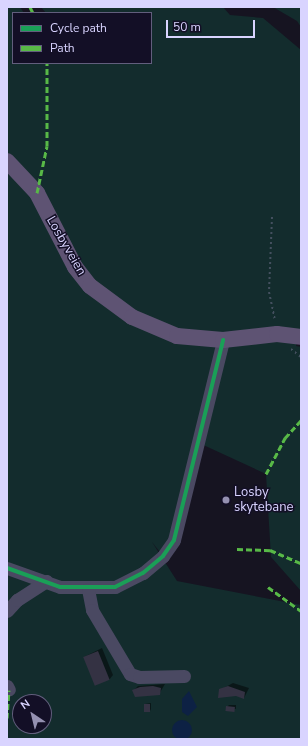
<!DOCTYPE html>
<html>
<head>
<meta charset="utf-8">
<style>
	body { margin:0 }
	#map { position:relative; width:308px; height:746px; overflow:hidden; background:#161421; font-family:"Nunito Sans",sans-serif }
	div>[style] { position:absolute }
	.green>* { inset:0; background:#132c2d }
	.water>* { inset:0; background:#0d2144 }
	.round { border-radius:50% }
	.shadow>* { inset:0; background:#0007 }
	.building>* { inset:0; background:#343243; transform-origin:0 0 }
	.path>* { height:2px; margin-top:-1px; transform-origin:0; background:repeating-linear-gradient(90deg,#44505f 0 2px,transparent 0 5px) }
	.minor>* { height:13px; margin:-6.5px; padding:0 6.5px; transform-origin:6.5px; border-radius:6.5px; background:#4a4962 }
	.major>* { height:16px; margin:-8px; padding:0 8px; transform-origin:8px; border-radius:8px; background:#5e5373 }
	.quiet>* { height:3px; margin-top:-1.5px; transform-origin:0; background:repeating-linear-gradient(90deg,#58b947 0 6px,transparent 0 9px) }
	.cycleway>* { height:4px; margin:-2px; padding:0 2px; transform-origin:2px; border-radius:2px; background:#1a9f57 }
	.dots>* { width:11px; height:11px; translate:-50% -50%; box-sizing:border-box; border:2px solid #130f26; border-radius:50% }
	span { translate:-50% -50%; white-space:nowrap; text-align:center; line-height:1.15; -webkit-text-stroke:3px #130f26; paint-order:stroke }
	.street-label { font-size:13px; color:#d9d4ff }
	.poi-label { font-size:13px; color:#d9d4ff }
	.left { translate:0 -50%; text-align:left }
	.frame { position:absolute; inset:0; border:8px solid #d9d4ff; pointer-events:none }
	.legend { position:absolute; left:12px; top:12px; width:140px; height:52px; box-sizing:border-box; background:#130f26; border:1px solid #625e7d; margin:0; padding:5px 7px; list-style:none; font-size:12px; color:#d9d4ff }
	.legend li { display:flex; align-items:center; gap:8px; height:20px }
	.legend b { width:20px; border:1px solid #625e7d }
	.north { position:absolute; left:12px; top:694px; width:40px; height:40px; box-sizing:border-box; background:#130f26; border:1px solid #625e7d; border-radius:50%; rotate:325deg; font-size:11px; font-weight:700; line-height:16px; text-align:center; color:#d9d4ff }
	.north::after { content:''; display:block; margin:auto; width:14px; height:18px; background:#9591b1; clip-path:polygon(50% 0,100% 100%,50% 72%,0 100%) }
	.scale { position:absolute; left:166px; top:20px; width:89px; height:18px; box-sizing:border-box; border:2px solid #d9d4ff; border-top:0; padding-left:5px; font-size:12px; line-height:14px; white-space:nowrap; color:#d9d4ff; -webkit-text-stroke:3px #130f26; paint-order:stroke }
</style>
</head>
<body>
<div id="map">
	<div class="green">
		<div style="clip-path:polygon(evenodd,7px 7px,20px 7px,24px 13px,13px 13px,13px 63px,151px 63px,151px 13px,46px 13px,41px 7px,223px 7px,230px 15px,263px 18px,301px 50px,301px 324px,296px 346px,301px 347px,301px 591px,271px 557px,266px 474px,199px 443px,163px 556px,152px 542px,177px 581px,301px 605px,301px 739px,7px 739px,7px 7px,20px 702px,44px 702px,44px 726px,20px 726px,20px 702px)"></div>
		<div style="clip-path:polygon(273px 7px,301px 7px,301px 27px,297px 21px)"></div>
	</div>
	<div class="water">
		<div style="clip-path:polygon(189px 691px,197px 707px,188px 716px,182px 712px,182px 699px)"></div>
		<div class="round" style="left:172px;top:720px;width:20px;height:20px"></div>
	</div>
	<div class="shadow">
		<div style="clip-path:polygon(102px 648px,113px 675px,109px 680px,84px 657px)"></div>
		<div style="clip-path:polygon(233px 683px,249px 688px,244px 698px,220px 690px)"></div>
		<div style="clip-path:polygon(165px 684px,159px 694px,134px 690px,138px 686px)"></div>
		<div style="clip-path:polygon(151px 703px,151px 709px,150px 711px,145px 704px)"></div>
		<div style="clip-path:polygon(229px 705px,236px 705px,236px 709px,227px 707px)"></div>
	</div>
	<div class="building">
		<div style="left:98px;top:651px;width:31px;height:16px;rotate:68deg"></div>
		<div style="clip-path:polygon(228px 686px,245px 692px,244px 699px,236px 696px,218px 698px,219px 689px)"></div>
		<div style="clip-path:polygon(140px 687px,153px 686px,161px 688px,160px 695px,135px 697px,132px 690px)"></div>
		<div style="left:144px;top:704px;width:6px;height:8px"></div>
		<div style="left:226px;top:706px;width:9px;height:5px;rotate:6deg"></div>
	</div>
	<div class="path">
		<div style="left:272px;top:217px;width:75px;rotate:92.3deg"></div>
		<div style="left:269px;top:292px;width:29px;rotate:78deg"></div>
		<div style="left:291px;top:349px;width:13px;rotate:39deg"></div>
	</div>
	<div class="minor">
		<div style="left:7px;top:568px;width:56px;rotate:19.7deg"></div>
		<div style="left:60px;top:587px;width:55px"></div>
		<div style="left:115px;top:587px;width:31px;rotate:-27deg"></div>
		<div style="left:143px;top:573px;width:26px;rotate:-40deg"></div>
		<div style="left:163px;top:556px;width:19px;rotate:-55deg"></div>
		<div style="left:174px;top:540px;width:206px;rotate:-76.2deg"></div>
		<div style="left:88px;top:589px;width:21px;rotate:79deg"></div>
		<div style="left:92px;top:610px;width:74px;rotate:59.3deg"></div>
		<div style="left:130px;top:674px;width:9px;rotate:18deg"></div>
		<div style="left:139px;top:677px;width:45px;rotate:-1.3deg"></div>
		<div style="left:7px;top:611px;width:15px;rotate:-48deg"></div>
		<div style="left:17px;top:600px;width:35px;rotate:-33deg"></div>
		<div style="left:7px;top:686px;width:4px;rotate:63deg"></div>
	</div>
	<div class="major">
		<div style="left:7px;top:161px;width:44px;rotate:46.8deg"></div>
		<div style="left:37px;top:193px;width:83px;rotate:62.8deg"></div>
		<div style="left:75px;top:267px;width:24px;rotate:52deg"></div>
		<div style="left:90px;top:286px;width:52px;rotate:36.4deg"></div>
		<div style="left:132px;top:317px;width:49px;rotate:22.9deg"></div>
		<div style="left:177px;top:336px;width:46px;rotate:5deg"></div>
		<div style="left:223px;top:340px;width:54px;rotate:-6.3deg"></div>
		<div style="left:277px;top:334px;width:24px;rotate:7deg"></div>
	</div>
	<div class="quiet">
		<div style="left:30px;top:7px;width:7px;rotate:63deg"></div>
		<div style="left:37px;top:193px;width:48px;rotate:-78deg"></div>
		<div style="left:47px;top:146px;width:83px;rotate:-90deg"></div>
		<div style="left:266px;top:474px;width:41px;rotate:-62.2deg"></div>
		<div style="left:285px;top:438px;width:24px;rotate:-48deg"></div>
		<div style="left:237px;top:549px;width:33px;rotate:2deg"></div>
		<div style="left:270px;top:550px;width:34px;rotate:23deg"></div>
		<div style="left:268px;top:587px;width:41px;rotate:36deg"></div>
		<div style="left:7px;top:718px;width:28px;rotate:-86deg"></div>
	</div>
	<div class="cycleway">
		<div style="left:7px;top:568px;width:56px;rotate:19.7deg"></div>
		<div style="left:60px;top:587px;width:55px"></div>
		<div style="left:115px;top:587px;width:31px;rotate:-27deg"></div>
		<div style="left:143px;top:573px;width:26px;rotate:-40deg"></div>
		<div style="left:163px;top:556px;width:19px;rotate:-55deg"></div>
		<div style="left:174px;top:540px;width:206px;rotate:-76.2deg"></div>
	</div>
	<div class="dots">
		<div style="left:226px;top:500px;background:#9591b1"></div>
	</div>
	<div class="street-label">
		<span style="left:66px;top:246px;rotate:60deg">Losbyveien</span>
	</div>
	<div class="poi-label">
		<span class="left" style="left:234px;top:500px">Losby<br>skytebane</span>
	</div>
	<div class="frame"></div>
	<ul class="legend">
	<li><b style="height:5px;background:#1a9f57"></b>Cycle path</li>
	<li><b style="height:5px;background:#58b947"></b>Path</li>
	</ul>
	<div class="north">N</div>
	<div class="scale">50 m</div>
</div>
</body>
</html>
